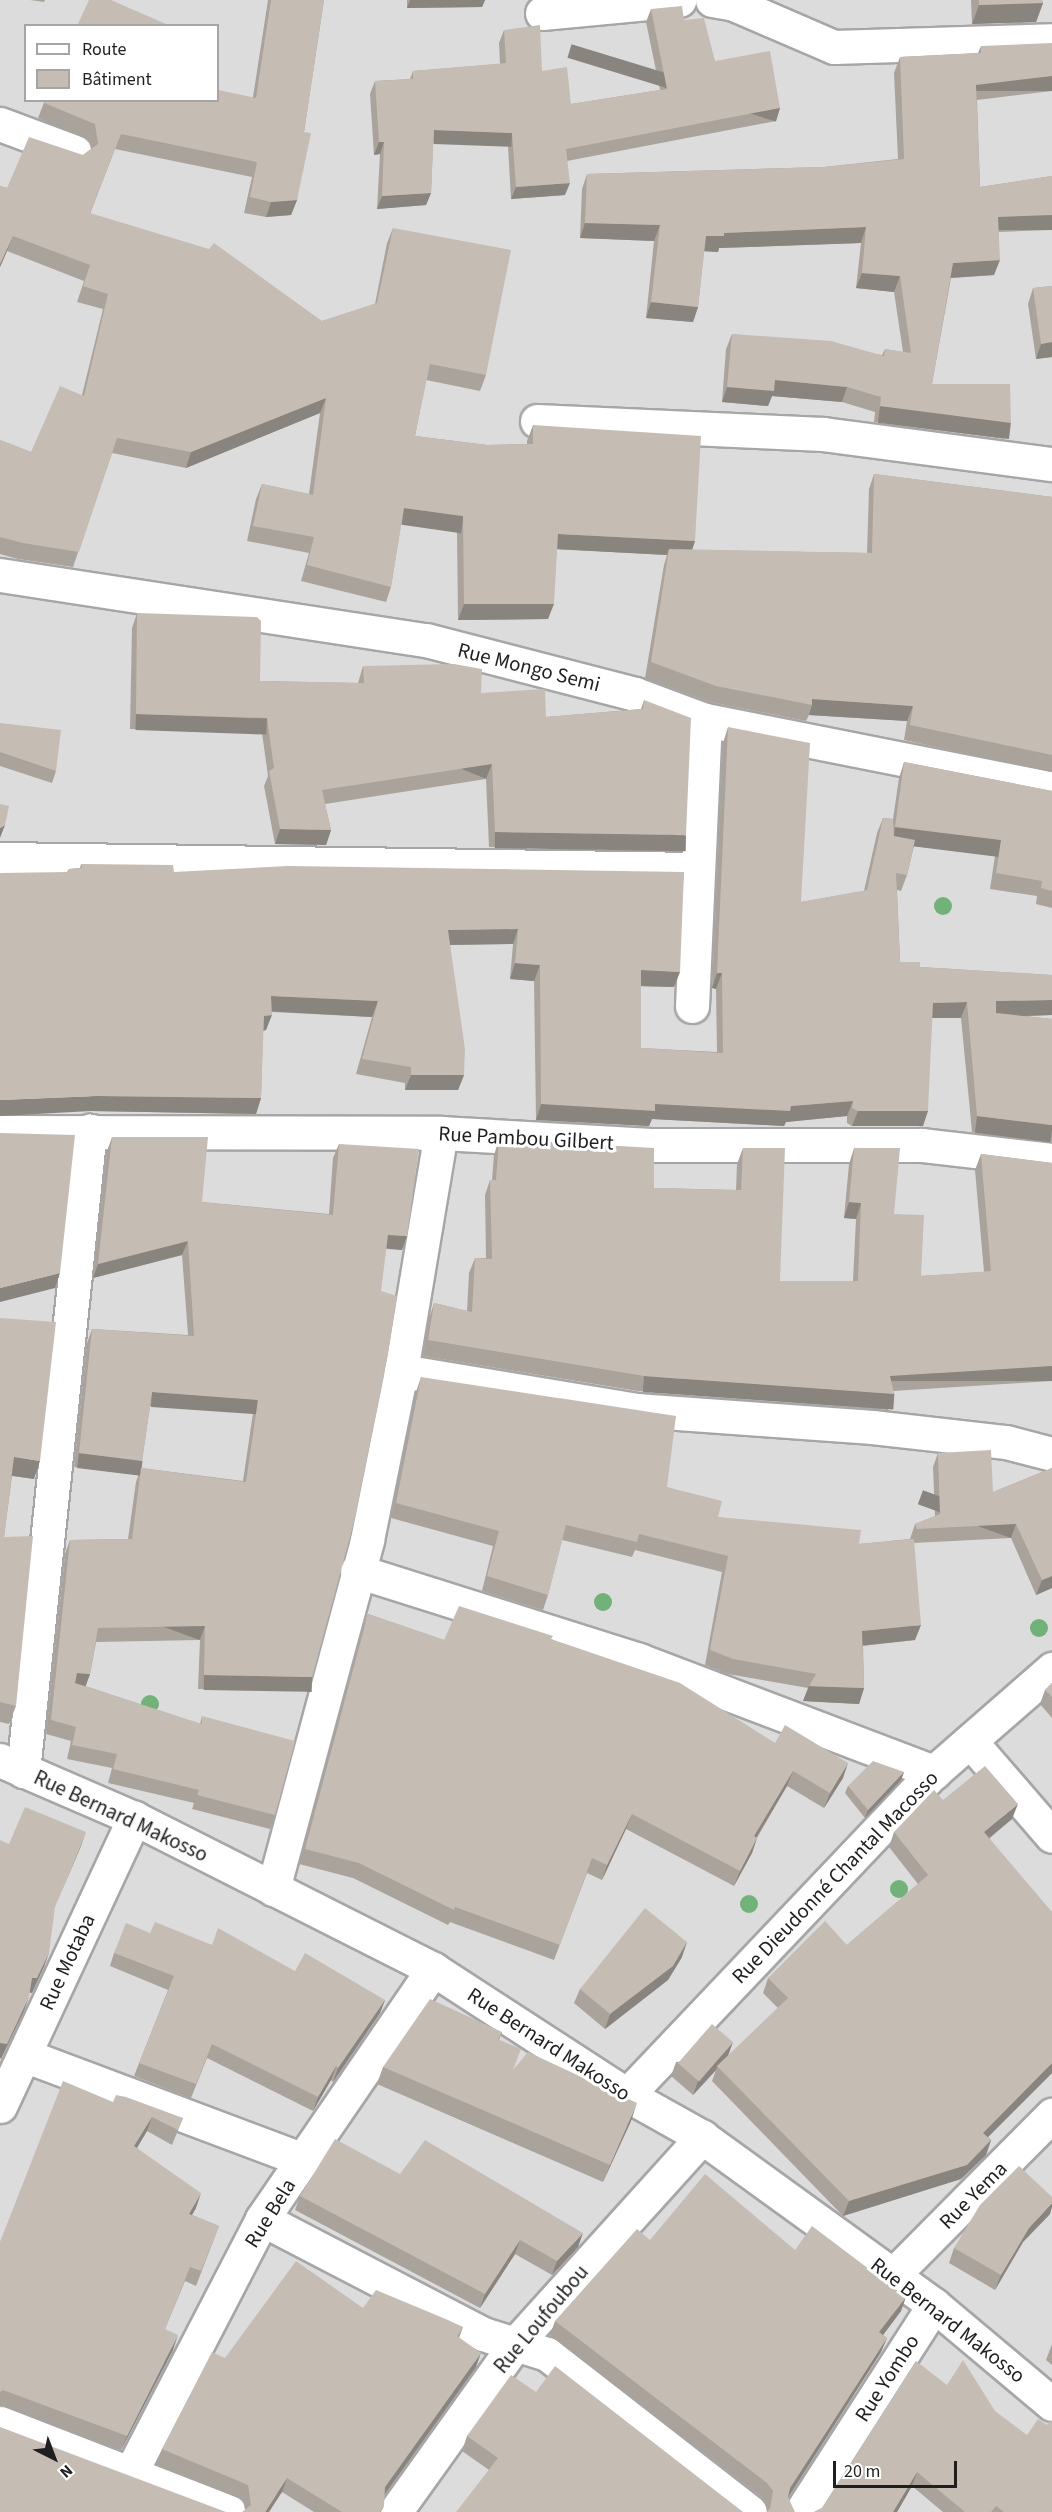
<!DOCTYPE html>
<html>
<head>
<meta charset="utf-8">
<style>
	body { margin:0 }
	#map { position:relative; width:1052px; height:2512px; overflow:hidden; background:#f0ede5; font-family:"Source Sans 3",sans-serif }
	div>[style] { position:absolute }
	.residential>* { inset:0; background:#dddcdc }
	.roads { filter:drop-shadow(2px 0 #a6a6a6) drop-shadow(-2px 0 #a6a6a6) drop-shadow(0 2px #a6a6a6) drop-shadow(0 -2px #a6a6a6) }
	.minor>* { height:33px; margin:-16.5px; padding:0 16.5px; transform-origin:16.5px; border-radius:16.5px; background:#fff }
	.trees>* { width:18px; height:18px; margin:-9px; border-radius:50%; background:#71b278 }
	.wall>* { inset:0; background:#a9a39b }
	.shaded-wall>* { inset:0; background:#8a847e; transform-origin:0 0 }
	.building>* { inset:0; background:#c5bdb4; transform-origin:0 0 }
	span { translate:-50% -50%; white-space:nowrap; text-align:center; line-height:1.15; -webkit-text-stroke:6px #fff; paint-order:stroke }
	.street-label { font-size:21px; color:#1f1f1f }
	.legend { position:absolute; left:24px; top:24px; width:195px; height:78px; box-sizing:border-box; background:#fff; border:2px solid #a5a5a5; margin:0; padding:8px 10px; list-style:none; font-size:18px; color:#1f1f1f }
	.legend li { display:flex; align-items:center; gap:12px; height:30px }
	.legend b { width:30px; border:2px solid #a5a5a5 }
	.north { position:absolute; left:24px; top:2428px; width:60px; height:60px; -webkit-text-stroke:4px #fff; paint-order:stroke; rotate:138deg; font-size:16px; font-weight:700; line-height:24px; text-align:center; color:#1f1f1f }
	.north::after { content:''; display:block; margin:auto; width:21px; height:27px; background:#1f1f1f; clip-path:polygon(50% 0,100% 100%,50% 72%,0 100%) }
	.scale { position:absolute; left:833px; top:2461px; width:124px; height:27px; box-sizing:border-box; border:3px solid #1f1f1f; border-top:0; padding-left:8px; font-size:18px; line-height:21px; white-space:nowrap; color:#1f1f1f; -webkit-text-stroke:4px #fff; paint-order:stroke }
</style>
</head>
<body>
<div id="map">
	<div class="residential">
		<div style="clip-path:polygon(evenodd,0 0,1052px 0,1052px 2512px,0 2512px,0 0,26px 26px,218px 26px,218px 100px,26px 100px,26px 26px)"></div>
	</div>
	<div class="roads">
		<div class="minor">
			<div style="left:712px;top:0;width:22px;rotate:10deg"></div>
			<div style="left:734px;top:4px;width:109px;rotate:23.3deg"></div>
			<div style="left:834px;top:47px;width:218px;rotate:-1.8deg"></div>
			<div style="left:542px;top:13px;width:138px;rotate:-5.4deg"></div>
			<div style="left:0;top:124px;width:80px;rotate:20.5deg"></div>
			<div style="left:537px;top:421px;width:286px;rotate:2.6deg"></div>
			<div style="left:823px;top:434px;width:231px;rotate:7.5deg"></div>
			<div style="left:0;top:575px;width:431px;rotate:8.7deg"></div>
			<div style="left:426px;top:640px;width:216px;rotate:14.5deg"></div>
			<div style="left:635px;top:694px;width:75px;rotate:20.4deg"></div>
			<div style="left:705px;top:720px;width:354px;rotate:11.2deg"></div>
			<div style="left:0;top:859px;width:695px;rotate:0.82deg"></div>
			<div style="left:692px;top:1006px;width:286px;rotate:-87.4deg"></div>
			<div style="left:0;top:1132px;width:441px;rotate:0.1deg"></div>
			<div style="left:441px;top:1133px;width:210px;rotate:3.3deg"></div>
			<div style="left:651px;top:1145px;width:271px"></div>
			<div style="left:922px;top:1145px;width:131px;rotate:6.6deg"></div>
			<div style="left:401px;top:1371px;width:238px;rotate:9.4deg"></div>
			<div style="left:636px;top:1410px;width:237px;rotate:4.1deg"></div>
			<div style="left:872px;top:1427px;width:135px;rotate:6.4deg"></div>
			<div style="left:1006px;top:1442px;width:48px;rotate:14.6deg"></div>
			<div style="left:357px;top:1571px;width:296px;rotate:17.5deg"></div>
			<div style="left:639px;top:1660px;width:316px;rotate:20.8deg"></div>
			<div style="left:970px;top:1741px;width:125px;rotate:49.2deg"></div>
			<div style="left:0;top:1760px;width:146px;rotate:23.4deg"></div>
			<div style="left:134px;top:1818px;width:335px;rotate:26.8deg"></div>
			<div style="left:433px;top:1969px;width:231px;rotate:33deg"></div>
			<div style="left:627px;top:2095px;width:86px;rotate:29.2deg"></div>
			<div style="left:702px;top:2137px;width:286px;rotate:35.9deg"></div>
			<div style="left:934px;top:2305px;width:154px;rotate:40deg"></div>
			<div style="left:23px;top:1771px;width:644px;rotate:-84.03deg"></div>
			<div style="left:273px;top:1889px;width:361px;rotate:-74.9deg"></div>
			<div style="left:367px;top:1540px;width:172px;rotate:-78.6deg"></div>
			<div style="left:401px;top:1371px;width:241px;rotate:-80.5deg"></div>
			<div style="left:24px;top:2055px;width:299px;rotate:20.6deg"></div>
			<div style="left:627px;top:2095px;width:446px;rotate:-46.5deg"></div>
			<div style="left:934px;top:1772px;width:157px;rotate:-41.1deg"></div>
			<div style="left:0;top:2106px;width:318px;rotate:-65deg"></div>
			<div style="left:262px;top:2219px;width:249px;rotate:27.5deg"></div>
			<div style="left:483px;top:2334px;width:67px;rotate:17.4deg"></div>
			<div style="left:547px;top:2354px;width:257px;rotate:37.9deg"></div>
			<div style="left:893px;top:2275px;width:226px;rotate:-45.2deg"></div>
			<div style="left:0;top:2423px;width:246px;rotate:21.2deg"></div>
			<div style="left:131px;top:2472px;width:285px;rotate:-62.6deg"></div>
			<div style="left:262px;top:2219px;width:303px;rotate:-55.6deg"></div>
			<div style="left:395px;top:2512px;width:208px;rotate:-54.4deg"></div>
			<div style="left:516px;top:2343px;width:278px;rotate:-47.9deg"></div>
			<div style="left:801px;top:2512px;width:246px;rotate:-57.3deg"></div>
		</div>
	</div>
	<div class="trees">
		<div style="left:943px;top:906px"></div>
		<div style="left:603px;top:1602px"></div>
		<div style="left:1039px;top:1628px"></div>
		<div style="left:150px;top:1704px"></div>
		<div style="left:899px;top:1889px"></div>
		<div style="left:749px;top:1904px"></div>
	</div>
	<div class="wall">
		<div style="clip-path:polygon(30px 0,45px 0,44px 2px)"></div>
		<div style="clip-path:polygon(268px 0,324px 0,304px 132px,297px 200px,291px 215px,266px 217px,244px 213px,252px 177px,115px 149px,90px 214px,322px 321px,375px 304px,387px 243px,393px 228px,486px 375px,480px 391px,426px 380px,415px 436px,487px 445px,527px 444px,527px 441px,533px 425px,695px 541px,692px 550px,867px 553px,869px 489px,874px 474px,1052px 497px,1052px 772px,904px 740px,907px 721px,809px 715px,806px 721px,710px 702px,645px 678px,664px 565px,667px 555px,557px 549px,548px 619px,458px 620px,457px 532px,401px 524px,391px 587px,386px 602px,301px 581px,309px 553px,247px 541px,256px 499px,262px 484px,309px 494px,320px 413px,186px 468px,112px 453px,73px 567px,18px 559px,0 554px,0 440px,31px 452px,82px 395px,103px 309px,77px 302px,84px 281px,7px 251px,0 267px,0 186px,7px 188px,83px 155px,91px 149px,89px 140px,38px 118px,45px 100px,253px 97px)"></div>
		<div style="clip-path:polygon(407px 0,485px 0,482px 7px,407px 8px)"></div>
		<div style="clip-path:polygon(971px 0,1042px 0,1043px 3px,1036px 22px,972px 24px)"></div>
		<div style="clip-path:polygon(651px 9px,684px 20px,715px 61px,780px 108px,776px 121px,567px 161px,565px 195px,511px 199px,508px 146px,433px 143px,431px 193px,426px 205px,377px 209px,380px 154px,374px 155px,370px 94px,375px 81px,410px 79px,413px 71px,500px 64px,499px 43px,504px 30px,542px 71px,571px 104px,660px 90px,646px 22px)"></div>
		<div style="clip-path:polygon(981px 46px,1052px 91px,977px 100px,980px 187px,1052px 176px,1052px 230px,999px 232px,994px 275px,951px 278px,932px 384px,1005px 439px,874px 422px,875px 412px,842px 402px,772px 396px,768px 406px,722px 402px,726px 349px,732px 334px,882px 355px,885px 349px,903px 352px,894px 292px,856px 288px,861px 243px,719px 248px,718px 252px,704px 251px,698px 307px,693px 322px,646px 318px,654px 241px,580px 238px,582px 189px,587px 174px,824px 167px,898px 159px,894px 73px,900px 57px,978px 53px)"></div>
		<div style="clip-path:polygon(1052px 286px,1052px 357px,1036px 359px,1028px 304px,1033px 288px)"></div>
		<div style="clip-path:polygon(137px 613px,260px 681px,358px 683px,363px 666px,481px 693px,546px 717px,641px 709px,644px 700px,680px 850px,489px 847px,486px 779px,325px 804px,331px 830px,326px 845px,275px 844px,264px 786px,268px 776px,262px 733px,130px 729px,132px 628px)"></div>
		<div style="clip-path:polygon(0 723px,56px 771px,52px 783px,0 766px)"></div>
		<div style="clip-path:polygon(728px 727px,801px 902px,864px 891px,877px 833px,883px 818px,893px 819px,899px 778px,904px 762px,1052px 791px,1052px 908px,1036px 904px,1037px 896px,990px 889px,995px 856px,914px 846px,907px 875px,901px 891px,897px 890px,900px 962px,920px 967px,1052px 975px,1052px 1015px,1026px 1016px,1052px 1019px,1052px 1141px,972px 1132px,961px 1018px,932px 1018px,923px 1126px,852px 1126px,847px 1123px,847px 1116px,786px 1122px,784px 1126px,652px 1119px,649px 1126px,536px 1120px,534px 981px,510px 979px,513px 944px,450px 945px,464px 1075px,458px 1090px,405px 1090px,405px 1083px,356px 1074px,372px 1017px,272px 1012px,266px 1030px,263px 1031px,261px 1098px,256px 1114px,91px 1111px,67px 872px,69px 869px,80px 868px,81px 864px,174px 872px,684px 872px,674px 987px,641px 986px,641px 1048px,717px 1052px,716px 989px,712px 988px,723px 743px)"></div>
		<div style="clip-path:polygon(112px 1137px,202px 1202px,329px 1214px,333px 1158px,339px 1144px,407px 1236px,402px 1250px,386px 1249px,312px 1677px,307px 1691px,198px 1689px,200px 1640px,96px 1642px,90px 1674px,85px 1686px,200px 1724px,202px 1716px,275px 1815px,270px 1829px,192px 1809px,194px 1803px,108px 1783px,112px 1768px,67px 1759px,71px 1741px,46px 1734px,65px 1554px,70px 1540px,128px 1539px,136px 1482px,141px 1468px,243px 1481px,253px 1413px,150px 1406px,142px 1461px,137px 1475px,74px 1467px,87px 1343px,92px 1329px,188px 1335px,182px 1255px,93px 1278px,107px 1151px)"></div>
		<div style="clip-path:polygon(499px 1139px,654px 1188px,736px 1190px,737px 1164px,743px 1148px,780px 1281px,853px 1281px,856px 1219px,844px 1218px,849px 1164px,854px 1148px,894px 1214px,921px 1276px,984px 1272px,975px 1170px,981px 1154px,1052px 1163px,1052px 1381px,893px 1391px,894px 1394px,888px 1410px,638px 1391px,423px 1356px,429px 1319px,434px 1303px,467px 1311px,469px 1273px,475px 1258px,486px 1258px,485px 1195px,490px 1180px,492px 1180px,494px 1155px)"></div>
		<div style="clip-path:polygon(0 1318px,34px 1479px,12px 1476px,4px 1537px,16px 1706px,9px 1724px,0 1722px)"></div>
		<div style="clip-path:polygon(421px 1377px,667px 1487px,718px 1517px,859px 1544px,910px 1539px,915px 1524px,935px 1516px,933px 1467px,938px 1453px,993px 1492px,1052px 1468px,1052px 1588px,1036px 1595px,1011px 1538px,914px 1543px,915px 1640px,863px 1646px,864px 1688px,859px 1704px,803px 1701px,808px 1688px,728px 1674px,705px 1665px,722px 1572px,635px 1550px,632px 1557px,562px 1540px,548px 1595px,543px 1610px,482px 1591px,493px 1546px,391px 1518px,416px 1392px)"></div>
		<div style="clip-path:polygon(368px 1614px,444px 1640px,551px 1639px,775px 1743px,843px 1778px,824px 1808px,787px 1786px,757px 1838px,752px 1853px,734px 1886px,626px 1829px,602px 1880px,587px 1873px,554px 1960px,450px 1922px,448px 1925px,353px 1878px,299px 1864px,363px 1629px)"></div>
		<div style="clip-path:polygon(1052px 1683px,1052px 1718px,1040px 1704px,1045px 1690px)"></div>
		<div style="clip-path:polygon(904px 1772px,901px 1780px,865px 1818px,845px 1793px,848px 1786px)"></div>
		<div style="clip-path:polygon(943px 1800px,1012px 1819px,990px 1838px,1052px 2073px,988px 2137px,991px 2140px,986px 2155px,961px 2179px,843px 2216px,712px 2081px,716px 2070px,693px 2095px,671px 2076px,676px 2062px,728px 2056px,778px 2008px,763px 1993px,768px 1978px,847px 1945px,918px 1884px,889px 1847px,894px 1832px)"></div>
		<div style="clip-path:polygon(150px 1933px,212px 1945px,385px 2000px,380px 2013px,333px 2082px,331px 2080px,313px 2111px,207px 2058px,191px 2098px,134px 2076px,168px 1990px,110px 1966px,114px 1953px)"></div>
		<div style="clip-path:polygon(682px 1957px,668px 1980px,605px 2029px,574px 2003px,580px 1989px)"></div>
		<div style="clip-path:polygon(502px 2032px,499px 2040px,513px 2070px,631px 2121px,603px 2182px,377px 2084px,383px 2067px)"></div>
		<div style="clip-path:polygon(113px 2102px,183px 2118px,172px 2145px,147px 2131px,137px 2148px,196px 2208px,192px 2215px,219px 2226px,196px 2286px,185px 2281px,165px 2329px,173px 2350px,121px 2450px,0 2405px,0 2242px)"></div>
		<div style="clip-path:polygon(400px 2174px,578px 2247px,552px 2275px,515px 2254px,480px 2308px,295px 2210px,300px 2196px)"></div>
		<div style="clip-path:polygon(1050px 2214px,1023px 2242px,995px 2290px,949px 2263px,954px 2248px)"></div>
		<div style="clip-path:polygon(650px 2240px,795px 2250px,901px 2311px,883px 2335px,887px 2338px,881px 2352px,788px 2498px,767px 2511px,768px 2506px,762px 2497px,550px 2335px,555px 2321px)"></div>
		<div style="clip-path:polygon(363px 2308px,463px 2327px,459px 2338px,476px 2367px,384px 2495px,384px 2506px,381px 2512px,314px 2512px,282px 2492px,245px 2510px,243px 2500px,156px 2464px,162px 2449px,225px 2358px)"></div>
		<div style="clip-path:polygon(1052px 2344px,1052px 2365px,1046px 2360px)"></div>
		<div style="clip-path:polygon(916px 2361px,1052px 2512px,943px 2512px,912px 2486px,897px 2512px,814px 2512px,822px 2508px)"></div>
		<div style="clip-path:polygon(536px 2392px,743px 2512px,489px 2470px,462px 2451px,467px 2436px)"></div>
	</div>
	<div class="shaded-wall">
		<div style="clip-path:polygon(410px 0,485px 0,482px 7px,407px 8px)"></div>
		<div style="clip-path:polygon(1043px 3px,1036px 22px,972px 24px,979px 5px)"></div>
		<div style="left:1052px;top:76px;width:15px;height:77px;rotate:90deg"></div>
		<div style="left:780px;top:108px;width:14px;height:218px;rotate:107deg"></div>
		<div style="left:434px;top:130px;width:78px;height:14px;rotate:2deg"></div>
		<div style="clip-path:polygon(379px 142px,384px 142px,380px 154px,374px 155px)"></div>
		<div style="clip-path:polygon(570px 183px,565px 195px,511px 199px,516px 187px)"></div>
		<div style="clip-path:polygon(431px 193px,426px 205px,377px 209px,382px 196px)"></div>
		<div style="clip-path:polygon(297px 200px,291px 215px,266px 217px,271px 202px)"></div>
		<div style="left:1052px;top:215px;width:15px;height:54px;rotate:90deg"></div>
		<div style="clip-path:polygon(585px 223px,660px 225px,654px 241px,580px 238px)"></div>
		<div style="clip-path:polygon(866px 227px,861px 243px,719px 248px,718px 252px,700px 251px,706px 236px,724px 233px)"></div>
		<div style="clip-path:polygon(13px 236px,7px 251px,0 267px,0 264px)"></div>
		<div style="clip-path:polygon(1000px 260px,994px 275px,948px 278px,953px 263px)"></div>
		<div style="clip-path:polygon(862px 273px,900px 276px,894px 292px,856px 288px)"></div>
		<div style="clip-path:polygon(651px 302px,698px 307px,693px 322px,646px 318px)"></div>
		<div style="clip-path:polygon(1052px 342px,1052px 357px,1036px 359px,1041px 344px)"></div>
		<div style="clip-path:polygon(775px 380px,847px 387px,842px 402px,772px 396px,768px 406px,722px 402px,727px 387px)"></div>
		<div style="clip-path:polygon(326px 398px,320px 413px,186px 468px,191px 452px)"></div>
		<div style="left:880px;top:406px;width:132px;height:17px;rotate:7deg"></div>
		<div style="left:404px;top:508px;width:60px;height:17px;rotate:8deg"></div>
		<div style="clip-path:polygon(558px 534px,695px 541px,690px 556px,669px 549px,667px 555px,553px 549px)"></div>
		<div style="clip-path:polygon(464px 604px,554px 604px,548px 619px,458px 620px)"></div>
		<div style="clip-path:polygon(812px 699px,913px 706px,907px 721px,809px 715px,812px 705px)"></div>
		<div style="left:136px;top:714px;width:131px;height:16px;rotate:2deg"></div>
		<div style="left:492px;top:764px;width:16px;height:172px;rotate:112deg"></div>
		<div style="clip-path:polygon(5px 825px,0 838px,0 828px)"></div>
		<div style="left:895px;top:827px;width:107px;height:17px;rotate:7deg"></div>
		<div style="clip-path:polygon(280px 829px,331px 830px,326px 845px,275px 844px)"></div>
		<div style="left:495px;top:832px;width:191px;height:16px;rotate:1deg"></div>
		<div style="clip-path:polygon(518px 929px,513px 944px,442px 945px,448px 930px)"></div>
		<div style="clip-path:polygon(515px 963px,540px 965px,534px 981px,510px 979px)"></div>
		<div style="clip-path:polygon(641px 970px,680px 972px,674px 987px,635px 986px)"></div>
		<div style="clip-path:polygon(717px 973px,722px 973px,716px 989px,712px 988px)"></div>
		<div style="clip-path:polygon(271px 996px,378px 1001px,372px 1017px,265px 1011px)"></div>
		<div style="clip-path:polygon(1052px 1000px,1052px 1015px,991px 1017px,996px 1001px)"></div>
		<div style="clip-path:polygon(967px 1002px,961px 1018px,927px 1018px,933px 1003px)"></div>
		<div style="clip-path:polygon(272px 1015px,266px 1030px,258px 1031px,264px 1016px)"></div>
		<div style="clip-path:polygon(411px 1075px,464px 1075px,458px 1090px,405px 1090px)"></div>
		<div style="clip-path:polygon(97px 1096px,261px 1098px,256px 1114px,91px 1111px,0 1116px,0 1100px)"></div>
		<div style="clip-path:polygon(853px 1101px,847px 1116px,786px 1122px,784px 1126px,652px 1119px,649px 1126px,536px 1120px,541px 1104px,655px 1104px,791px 1106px)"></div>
		<div style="clip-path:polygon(858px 1111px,928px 1111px,923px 1126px,852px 1126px)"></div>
		<div style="left:977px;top:1116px;width:76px;height:17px;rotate:7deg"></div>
		<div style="clip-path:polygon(849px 1202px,861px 1203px,856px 1219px,844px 1218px)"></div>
		<div style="clip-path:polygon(388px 1235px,407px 1236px,402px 1250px,383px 1248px)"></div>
		<div style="clip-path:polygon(188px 1241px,182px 1255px,93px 1278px,98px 1264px)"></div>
		<div style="clip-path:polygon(60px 1273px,55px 1288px,0 1302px,0 1288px)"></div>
		<div style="left:1052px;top:1366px;width:15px;height:162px;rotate:90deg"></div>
		<div style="left:644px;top:1376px;width:251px;height:16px;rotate:4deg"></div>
		<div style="left:152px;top:1392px;width:106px;height:15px;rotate:4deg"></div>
		<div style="left:79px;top:1453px;width:64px;height:15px;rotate:7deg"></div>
		<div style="clip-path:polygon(14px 1457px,40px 1461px,34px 1479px,7px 1475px)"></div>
		<div style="left:1016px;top:1524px;width:15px;height:99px;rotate:110deg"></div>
		<div style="clip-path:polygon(1052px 1576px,1052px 1588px,1036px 1595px,1042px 1580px)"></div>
		<div style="clip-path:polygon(921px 1625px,915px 1640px,857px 1646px,862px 1631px)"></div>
		<div style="left:205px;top:1626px;width:15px;height:107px;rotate:110deg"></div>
		<div style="clip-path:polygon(77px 1673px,90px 1674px,85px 1688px,72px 1687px)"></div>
		<div style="left:204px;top:1675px;width:108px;height:15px;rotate:1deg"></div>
		<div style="clip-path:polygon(809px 1686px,864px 1688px,859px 1704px,803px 1701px)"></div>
		<div style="clip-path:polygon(848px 1763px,843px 1778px,824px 1808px,830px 1793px)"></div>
		<div style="clip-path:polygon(793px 1771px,787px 1786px,748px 1851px,754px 1836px)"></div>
		<div style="clip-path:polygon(904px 1772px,901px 1780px,865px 1818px,868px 1810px)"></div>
		<div style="clip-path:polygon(1018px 1804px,1012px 1819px,979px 1846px,984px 1832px)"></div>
		<div style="clip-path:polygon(632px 1814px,626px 1829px,602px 1880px,607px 1865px)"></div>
		<div style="clip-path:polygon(86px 1832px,81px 1846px,49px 1921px,55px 1907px)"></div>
		<div style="clip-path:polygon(757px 1838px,752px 1853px,734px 1886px,740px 1871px)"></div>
		<div style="clip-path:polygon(687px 1942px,682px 1957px,668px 1980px,605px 2029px,610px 2014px)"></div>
		<div style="clip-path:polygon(49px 1953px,44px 1967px,32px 1993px,26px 1992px,32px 1978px)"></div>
		<div style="clip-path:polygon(29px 1997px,24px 2011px,1px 2059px,0 2058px,0 2043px)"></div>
		<div style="clip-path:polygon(385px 2000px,380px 2013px,333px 2082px,338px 2068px)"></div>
		<div style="clip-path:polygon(733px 2042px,728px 2056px,717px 2066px,716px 2070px,693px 2095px,698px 2081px)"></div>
		<div style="clip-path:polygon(1052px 2063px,1052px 2073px,978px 2147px,983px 2133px)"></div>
		<div style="clip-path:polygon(336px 2066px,331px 2080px,313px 2111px,318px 2097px)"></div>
		<div style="clip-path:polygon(637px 2103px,631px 2121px,603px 2182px,610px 2165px)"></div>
		<div style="clip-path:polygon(152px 2117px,147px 2131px,129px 2161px,134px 2146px)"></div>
		<div style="clip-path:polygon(991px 2140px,986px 2155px,961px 2179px,843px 2216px,849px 2201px)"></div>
		<div style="clip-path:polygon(201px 2193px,196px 2208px,184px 2228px,189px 2214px)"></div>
		<div style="clip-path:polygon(1052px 2203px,1052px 2207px,1050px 2214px,1023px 2242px,995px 2290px,1001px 2275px,1029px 2228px)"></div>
		<div style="clip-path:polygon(583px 2233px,578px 2247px,552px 2275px,557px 2261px)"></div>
		<div style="clip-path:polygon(520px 2240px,515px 2254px,480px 2308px,485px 2294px)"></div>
		<div style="clip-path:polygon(906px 2297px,901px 2311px,874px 2347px,879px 2332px)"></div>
		<div style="clip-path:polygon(178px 2335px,173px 2350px,121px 2450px,127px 2436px)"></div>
		<div style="clip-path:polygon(887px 2338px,881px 2352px,785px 2502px,790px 2488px)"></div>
		<div style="clip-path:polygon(481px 2353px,476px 2367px,380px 2501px,385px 2487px)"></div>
		<div style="clip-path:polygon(917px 2472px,912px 2486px,897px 2512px,893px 2512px)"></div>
		<div style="clip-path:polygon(287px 2478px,282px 2492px,269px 2512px,265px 2512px)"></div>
	</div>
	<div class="building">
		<div style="clip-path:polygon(89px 0,111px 0,166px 24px,165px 26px,77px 26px)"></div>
		<div style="clip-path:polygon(271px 0,324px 0,304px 132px,311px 133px,297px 200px,271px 202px,250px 197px,257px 162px,121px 134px,90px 213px,209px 249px,214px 243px,322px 321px,377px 303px,393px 228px,511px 250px,486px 375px,430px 364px,415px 436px,487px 445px,533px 444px,533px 425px,701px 436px,695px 541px,558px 534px,554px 604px,464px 604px,463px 516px,404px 508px,391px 587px,307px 565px,314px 537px,253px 526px,262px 484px,313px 495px,326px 398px,191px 452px,117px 438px,79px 552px,23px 543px,0 537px,0 440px,31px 452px,60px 386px,84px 396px,108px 294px,83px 286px,90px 265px,13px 236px,0 264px,0 186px,7px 188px,29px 137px,83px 155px,98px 144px,95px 124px,44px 103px,45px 100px,218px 100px,218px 90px,256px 98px)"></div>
		<div style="clip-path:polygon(979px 0,1042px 0,1043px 3px,979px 5px)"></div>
		<div style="clip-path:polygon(682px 6px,684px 20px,704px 18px,715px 61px,770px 51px,780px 108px,566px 149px,570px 183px,516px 187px,512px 133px,434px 130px,431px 193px,382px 196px,384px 142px,379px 142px,375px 81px,413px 79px,413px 71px,506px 63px,504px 30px,540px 25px,542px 71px,567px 67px,571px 104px,667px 89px,651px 9px)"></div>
		<div style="clip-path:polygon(1052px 43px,1052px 76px,976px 85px,980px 187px,1052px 176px,1052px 215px,998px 217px,1000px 260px,953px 263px,932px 384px,1010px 384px,1011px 423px,880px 406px,881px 397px,847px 387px,775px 380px,774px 391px,727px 387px,732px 334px,831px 341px,884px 356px,885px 349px,911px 353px,900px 276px,862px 273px,866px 227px,724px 233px,724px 236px,706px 236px,698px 307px,651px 302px,660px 225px,585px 223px,587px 174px,824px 167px,904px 159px,900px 57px,981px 53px,981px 46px)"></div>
		<div style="clip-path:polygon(1052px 286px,1052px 342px,1041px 344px,1033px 288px)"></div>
		<div style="clip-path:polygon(874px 474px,1052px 497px,1052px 755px,910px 725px,913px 706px,812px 699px,812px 705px,716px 686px,651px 662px,669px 549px,872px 553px)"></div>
		<div style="clip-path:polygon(137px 613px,257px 617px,261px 621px,260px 681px,364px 683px,363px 666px,454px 664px,482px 669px,481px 693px,545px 689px,546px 717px,643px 709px,644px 700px,691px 718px,686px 835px,495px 832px,492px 764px,322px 790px,331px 830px,280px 829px,269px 771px,274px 768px,267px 718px,136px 714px)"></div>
		<div style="clip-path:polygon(0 723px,61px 730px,56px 771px,0 752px)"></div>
		<div style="clip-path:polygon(728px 727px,810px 743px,801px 902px,867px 890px,883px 818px,893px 819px,894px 836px,915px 840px,907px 875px,896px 873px,900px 962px,920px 962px,920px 967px,1052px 975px,1052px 1000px,996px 1001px,996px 1013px,1052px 1019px,1052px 1125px,977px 1116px,967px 1002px,933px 1003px,928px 1111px,858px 1111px,852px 1108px,853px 1101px,791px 1106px,790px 1111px,655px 1104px,655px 1111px,541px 1104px,540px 965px,515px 963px,518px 929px,448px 930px,465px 1049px,464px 1075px,411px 1075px,411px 1067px,362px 1059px,378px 1001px,271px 996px,272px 1015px,264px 1016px,261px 1098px,97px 1096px,0 1100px,0 873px,68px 872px,69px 869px,82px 868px,81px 864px,173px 865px,174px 872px,288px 866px,684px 872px,680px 972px,641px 970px,641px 1048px,723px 1053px,722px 973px,717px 973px)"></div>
		<div style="clip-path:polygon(904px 762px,1052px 791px,1052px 891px,1041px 888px,1042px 881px,996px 873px,1001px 840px,895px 827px)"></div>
		<div style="clip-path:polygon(0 804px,9px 806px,5px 825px,0 828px)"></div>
		<div style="clip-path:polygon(0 1133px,75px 1135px,60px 1273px,0 1288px)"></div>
		<div style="clip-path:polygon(112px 1137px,208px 1137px,202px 1202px,333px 1215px,339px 1144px,419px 1149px,407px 1236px,388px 1235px,381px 1291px,397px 1296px,388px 1354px,354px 1522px,312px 1677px,204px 1675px,205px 1626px,98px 1628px,90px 1674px,77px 1673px,75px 1683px,202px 1724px,202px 1716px,295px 1741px,275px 1815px,197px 1795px,199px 1790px,113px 1769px,117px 1754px,72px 1745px,76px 1727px,51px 1720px,70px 1540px,132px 1539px,141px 1468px,246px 1482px,258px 1400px,152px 1392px,142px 1461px,79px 1453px,92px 1329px,194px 1336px,188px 1241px,98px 1264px)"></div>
		<div style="clip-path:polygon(499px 1139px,654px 1148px,654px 1188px,741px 1190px,743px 1148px,785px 1148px,780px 1281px,858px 1281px,861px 1203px,849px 1202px,854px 1148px,900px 1148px,894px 1214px,924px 1215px,921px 1276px,991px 1271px,981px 1154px,1052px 1163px,1052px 1366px,890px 1376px,894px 1394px,644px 1376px,428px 1340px,434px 1303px,472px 1312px,475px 1258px,492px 1259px,490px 1180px,496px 1180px)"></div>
		<div style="clip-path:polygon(0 1318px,56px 1322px,40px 1461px,14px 1457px,4px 1537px,33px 1536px,16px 1706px,0 1702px)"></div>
		<div style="clip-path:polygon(421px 1377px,676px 1416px,667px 1487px,722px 1501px,718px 1517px,861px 1530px,859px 1544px,914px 1539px,921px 1625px,862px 1631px,864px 1688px,809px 1686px,816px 1674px,733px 1659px,710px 1650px,728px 1556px,639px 1534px,637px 1542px,566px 1525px,548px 1595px,487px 1576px,499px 1531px,396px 1503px)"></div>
		<div style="clip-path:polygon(991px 1450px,993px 1492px,1052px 1468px,1052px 1576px,1042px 1580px,1016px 1524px,917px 1529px,915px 1524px,940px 1514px,938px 1453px)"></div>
		<div style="clip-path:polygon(459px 1606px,553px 1636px,551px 1639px,680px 1683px,775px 1743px,785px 1725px,848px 1763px,830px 1793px,793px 1771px,754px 1836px,757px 1838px,740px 1871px,632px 1814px,607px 1865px,592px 1858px,560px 1945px,455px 1907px,454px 1910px,359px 1863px,305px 1849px,368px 1614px,444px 1640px)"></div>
		<div style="clip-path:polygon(1052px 1683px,1052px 1697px,1045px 1690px)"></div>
		<div style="clip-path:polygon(873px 1761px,904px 1772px,868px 1810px,848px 1786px)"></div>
		<div style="clip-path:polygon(985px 1766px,1018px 1804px,984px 1832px,1052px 1912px,1052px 2063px,983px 2133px,991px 2140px,967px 2165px,849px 2201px,717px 2066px,788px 1998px,768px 1978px,825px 1921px,847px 1945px,928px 1875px,894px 1832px,934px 1790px,943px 1800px)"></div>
		<div style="clip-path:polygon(25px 1807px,86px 1832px,55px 1907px,49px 1953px,37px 1978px,32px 1978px,29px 1997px,7px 2044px,0 2043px,0 1840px,9px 1844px)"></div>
		<div style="clip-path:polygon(645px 1908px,687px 1942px,673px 1966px,610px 2014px,580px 1989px)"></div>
		<div style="clip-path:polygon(155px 1922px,212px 1945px,218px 1928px,295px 1971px,305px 1953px,385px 2000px,338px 2068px,336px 2066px,318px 2097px,212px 2044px,196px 2084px,139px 2063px,174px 1976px,114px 1953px,126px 1923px,150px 1933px)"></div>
		<div style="clip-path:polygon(430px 1999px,502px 2032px,498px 2039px,521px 2049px,513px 2070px,528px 2052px,637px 2103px,610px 2165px,383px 2067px)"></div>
		<div style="left:712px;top:2024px;width:28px;height:52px;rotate:41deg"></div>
		<div style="clip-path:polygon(63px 2081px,113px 2102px,116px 2095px,126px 2097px,183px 2118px,178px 2130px,152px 2117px,134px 2146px,201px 2193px,189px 2214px,219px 2226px,201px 2271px,190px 2267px,165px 2329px,178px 2335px,127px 2436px,3px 2390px,0 2392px,0 2242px)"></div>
		<div style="clip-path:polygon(335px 2139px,400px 2174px,425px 2140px,583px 2233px,557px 2261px,520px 2240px,485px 2294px,300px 2196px)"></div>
		<div style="clip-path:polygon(1019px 2166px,1052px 2197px,1052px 2203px,1029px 2228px,1001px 2275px,954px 2248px,980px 2205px)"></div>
		<div style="clip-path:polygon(705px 2174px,795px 2250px,812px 2226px,906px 2297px,879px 2332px,887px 2338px,790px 2488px,788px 2497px,795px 2512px,766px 2512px,770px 2509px,773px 2491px,767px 2483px,555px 2321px,637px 2229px,650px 2240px)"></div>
		<div style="clip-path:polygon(296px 2261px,363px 2308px,376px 2290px,448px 2320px,463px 2327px,457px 2336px,481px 2353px,385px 2487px,384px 2506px,380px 2512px,342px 2512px,287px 2478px,265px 2512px,242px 2512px,251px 2505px,248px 2485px,162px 2449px,212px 2352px,225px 2358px)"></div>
		<div style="clip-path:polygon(963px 2360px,995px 2411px,1027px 2435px,1038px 2419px,1047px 2425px,1049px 2421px,1052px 2423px,1052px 2512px,1004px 2512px,996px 2506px,991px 2512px,965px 2512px,917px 2472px,893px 2512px,814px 2512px,822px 2508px,916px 2361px,947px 2385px)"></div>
		<div style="clip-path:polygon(555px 2366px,743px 2512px,456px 2512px,498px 2458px,467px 2436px,511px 2375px,536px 2392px)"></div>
		<div style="clip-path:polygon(0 2427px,226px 2512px,0 2512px)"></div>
	</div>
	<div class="street-label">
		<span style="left:529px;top:667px;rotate:14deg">Rue Mongo Semi</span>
		<span style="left:526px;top:1138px;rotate:3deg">Rue Pambou Gilbert</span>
		<span style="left:121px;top:1816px;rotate:25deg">Rue Bernard Makosso</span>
		<span style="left:835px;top:1877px;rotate:-46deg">Rue Dieudonné Chantal Macosso</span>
		<span style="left:67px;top:1962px;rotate:-65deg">Rue Motaba</span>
		<span style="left:549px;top:2044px;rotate:33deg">Rue Bernard Makosso</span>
		<span style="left:973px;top:2195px;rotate:-45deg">Rue Yema</span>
		<span style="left:270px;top:2213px;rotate:-58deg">Rue Bela</span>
		<span style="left:541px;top:2319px;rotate:-50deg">Rue Loufoubou</span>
		<span style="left:948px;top:2320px;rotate:38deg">Rue Bernard Makosso</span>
		<span style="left:887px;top:2378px;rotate:-57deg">Rue Yombo</span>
	</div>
	<ul class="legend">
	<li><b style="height:8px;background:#fff"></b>Route</li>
	<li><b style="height:16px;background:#c5bdb4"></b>Bâtiment</li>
	</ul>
	<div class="north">N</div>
	<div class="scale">20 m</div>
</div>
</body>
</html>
